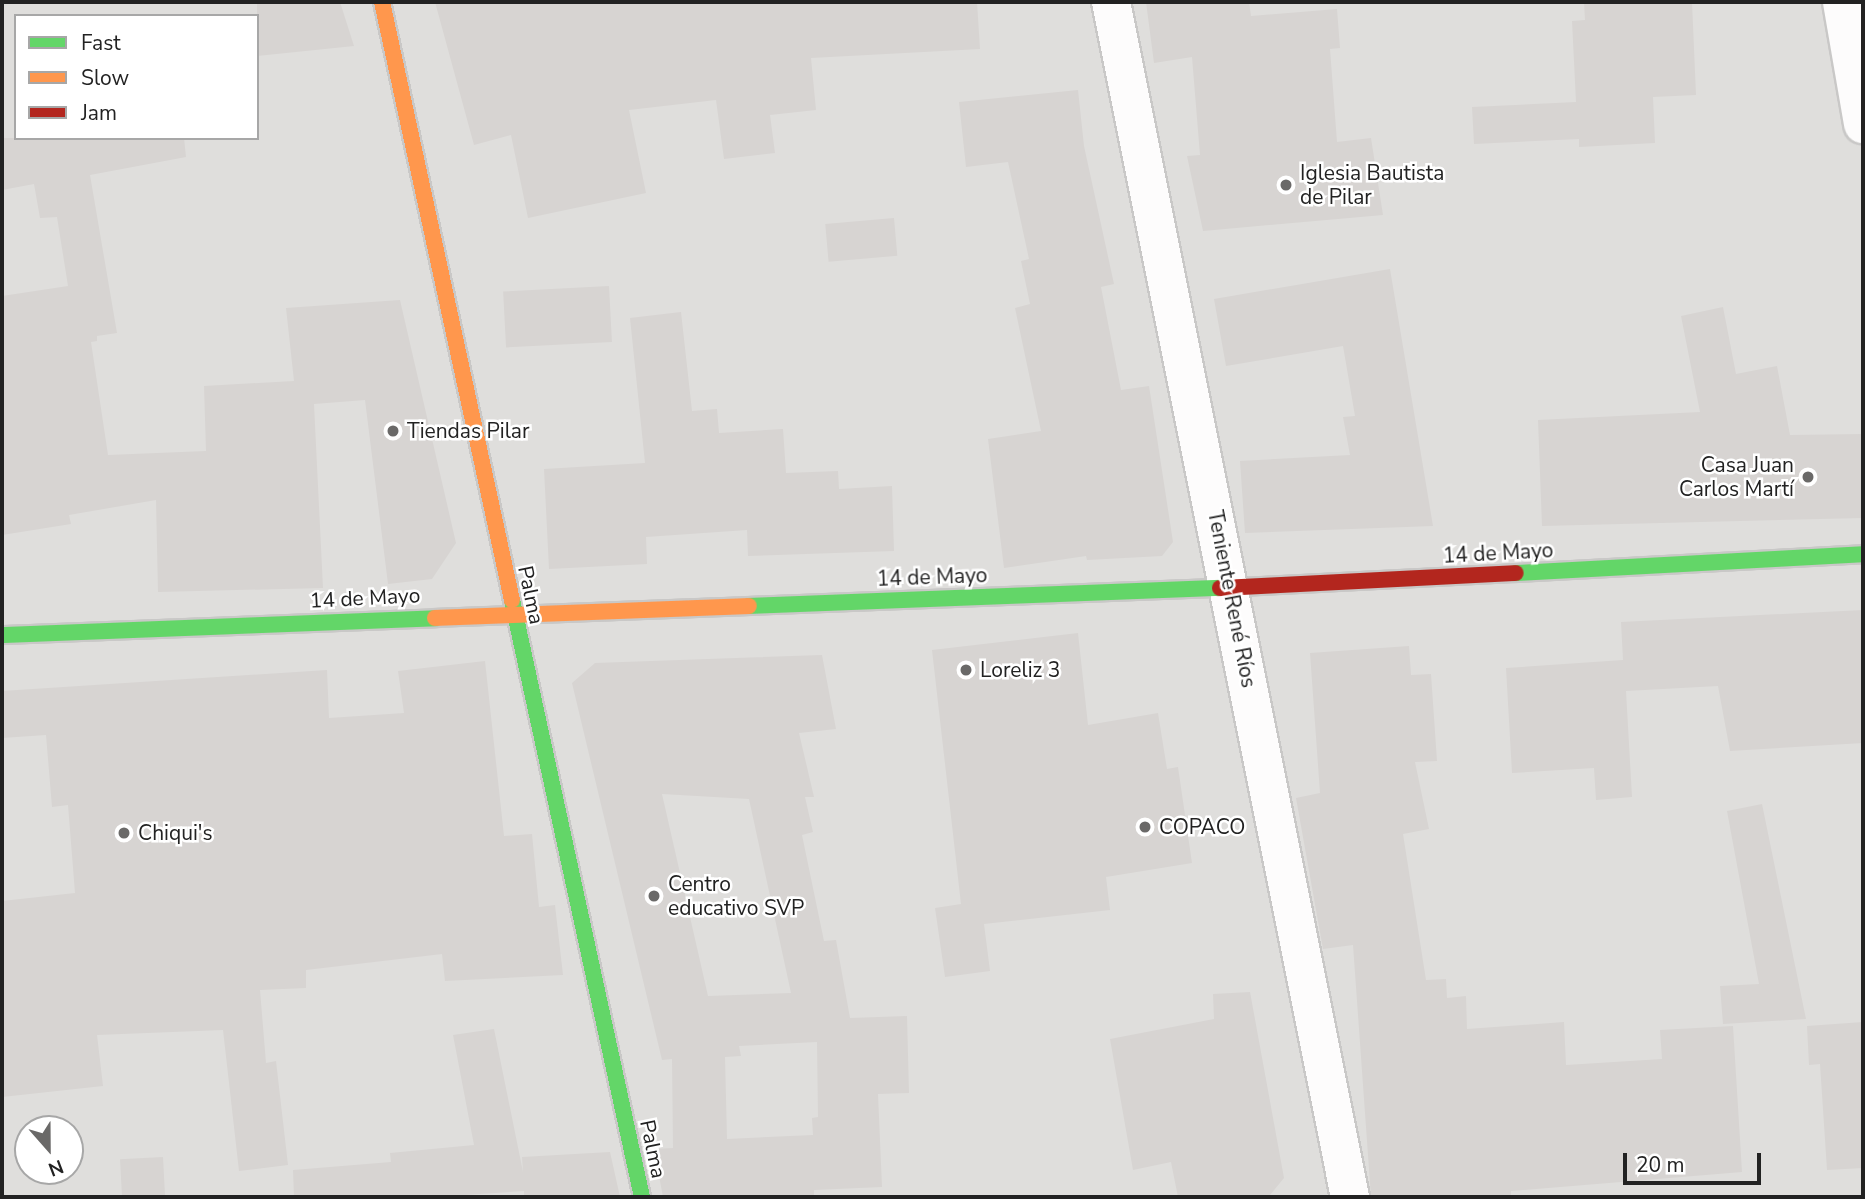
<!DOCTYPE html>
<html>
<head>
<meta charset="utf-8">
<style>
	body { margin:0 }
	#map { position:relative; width:1865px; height:1199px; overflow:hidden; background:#f0eeeb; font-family:"Nunito Sans",sans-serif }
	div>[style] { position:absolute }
	.residential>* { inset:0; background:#dfdedc }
	.building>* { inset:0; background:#d7d4d2; transform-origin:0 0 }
	.roads { filter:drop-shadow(2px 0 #c9c8c7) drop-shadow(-2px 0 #c9c8c7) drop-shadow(0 2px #c9c8c7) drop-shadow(0 -2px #c9c8c7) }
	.street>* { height:38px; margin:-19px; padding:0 19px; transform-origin:19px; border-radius:19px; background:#fdfcfc }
	.fast>* { height:16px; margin:-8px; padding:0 8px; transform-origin:8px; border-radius:8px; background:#63d668 }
	.slow>* { height:16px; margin:-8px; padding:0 8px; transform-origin:8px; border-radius:8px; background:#ff974d }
	.jam>* { height:16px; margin:-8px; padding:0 8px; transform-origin:8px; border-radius:8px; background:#b3261e }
	.dots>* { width:19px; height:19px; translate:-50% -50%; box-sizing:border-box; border:4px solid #fff; border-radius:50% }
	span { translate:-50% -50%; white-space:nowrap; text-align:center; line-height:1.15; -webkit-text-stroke:5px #fff; paint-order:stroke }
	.poi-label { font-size:21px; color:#222 }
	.left { translate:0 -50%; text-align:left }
	.right { translate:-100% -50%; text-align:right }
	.street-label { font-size:21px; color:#222 }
	.frame { position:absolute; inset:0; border:4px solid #222; pointer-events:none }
	.legend { position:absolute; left:14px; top:14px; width:245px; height:126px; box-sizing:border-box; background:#fff; border:2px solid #a7a7a7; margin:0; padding:9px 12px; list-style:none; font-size:21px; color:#222 }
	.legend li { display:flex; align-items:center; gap:14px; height:35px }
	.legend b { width:35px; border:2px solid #a7a7a7 }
	.north { position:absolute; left:14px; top:1115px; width:70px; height:70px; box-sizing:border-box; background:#fff; border:2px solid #a7a7a7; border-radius:50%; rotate:159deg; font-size:19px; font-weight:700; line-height:28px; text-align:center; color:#222 }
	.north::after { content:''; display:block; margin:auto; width:24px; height:32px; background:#6a6968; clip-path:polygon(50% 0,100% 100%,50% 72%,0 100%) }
	.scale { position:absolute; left:1623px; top:1153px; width:138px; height:32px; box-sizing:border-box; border:4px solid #222; border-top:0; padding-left:9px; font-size:21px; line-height:24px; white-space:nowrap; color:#222; -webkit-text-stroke:5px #fff; paint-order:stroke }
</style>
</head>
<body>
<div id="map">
	<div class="residential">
		<div style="clip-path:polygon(evenodd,2px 2px,1863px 2px,1863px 1197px,2px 1197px,2px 2px,16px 16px,257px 16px,257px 138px,16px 138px,16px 16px,2px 2px,28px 1129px,70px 1129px,70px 1171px,28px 1171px,28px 1129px)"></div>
	</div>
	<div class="building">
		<div style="clip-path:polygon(257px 2px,340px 2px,354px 46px,257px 56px)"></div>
		<div style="clip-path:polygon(435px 2px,977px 2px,980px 49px,811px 58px,816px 110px,770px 115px,775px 153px,724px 159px,716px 100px,629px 110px,646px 193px,528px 218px,511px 135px,474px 145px)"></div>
		<div style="clip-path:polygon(1146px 2px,1249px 2px,1251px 16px,1337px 9px,1340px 48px,1330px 49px,1337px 142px,1371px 138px,1383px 215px,1203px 231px,1187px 156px,1200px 155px,1192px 57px,1154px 63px)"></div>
		<div style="clip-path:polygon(1584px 2px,1692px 2px,1696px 95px,1653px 97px,1655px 143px,1579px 147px,1579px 139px,1474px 144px,1472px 107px,1576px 102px,1572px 21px,1585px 20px)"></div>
		<div style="clip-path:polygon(1078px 90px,1084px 146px,1114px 284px,1101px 287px,1121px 390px,1149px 386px,1173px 542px,1162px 556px,1087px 560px,1086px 556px,1004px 568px,988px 439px,1041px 431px,1015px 308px,1030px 304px,1021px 261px,1029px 259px,1008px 162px,966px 167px,959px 102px)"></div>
		<div style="clip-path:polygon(2px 138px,184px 138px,186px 157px,90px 175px,117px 333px,97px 336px,97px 341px,91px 342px,108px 455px,206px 451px,204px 386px,294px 381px,286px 308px,400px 300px,456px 543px,432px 579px,388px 584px,365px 400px,314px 404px,323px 588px,158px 592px,156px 500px,69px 515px,71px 524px,2px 535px,2px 296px,68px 286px,57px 217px,40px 218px,34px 184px,2px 190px)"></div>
		<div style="left:894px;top:218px;width:38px;height:69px;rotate:85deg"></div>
		<div style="clip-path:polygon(1390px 269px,1433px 526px,1245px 533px,1240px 461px,1350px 455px,1343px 417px,1355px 416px,1343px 346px,1226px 366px,1214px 299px)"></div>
		<div style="left:609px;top:286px;width:56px;height:106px;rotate:87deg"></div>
		<div style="clip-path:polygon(1723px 307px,1736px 374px,1777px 366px,1790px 435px,1863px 434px,1863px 518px,1542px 526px,1538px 420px,1700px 412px,1681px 316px)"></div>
		<div style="clip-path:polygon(681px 312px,692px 411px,717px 409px,719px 433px,783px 429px,786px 473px,838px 471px,839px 489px,892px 486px,894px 551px,748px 556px,747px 530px,646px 537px,647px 564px,549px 569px,544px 469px,645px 463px,630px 318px)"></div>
		<div style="clip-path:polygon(1863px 610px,1863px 743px,1730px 751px,1718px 686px,1626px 691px,1632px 797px,1596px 800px,1594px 768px,1512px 773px,1506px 668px,1623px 660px,1621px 622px)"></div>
		<div style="clip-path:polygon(1078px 633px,1088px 725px,1158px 713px,1167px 769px,1178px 767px,1192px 863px,1106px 877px,1110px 910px,984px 924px,990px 971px,945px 977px,935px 908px,961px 904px,932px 650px)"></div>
		<div style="clip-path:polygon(1409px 646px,1411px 675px,1431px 674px,1437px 761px,1415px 762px,1429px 829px,1403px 834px,1426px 980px,1446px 979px,1447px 998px,1466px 996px,1467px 1029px,1564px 1022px,1566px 1065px,1662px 1059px,1660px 1030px,1733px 1026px,1742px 1172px,1511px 1191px,1511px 1197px,1371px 1197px,1353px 945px,1323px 949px,1296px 798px,1320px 793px,1310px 653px)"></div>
		<div style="clip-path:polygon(evenodd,822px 655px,836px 729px,799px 733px,814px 797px,805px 797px,813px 832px,802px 835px,824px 941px,836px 940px,850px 1018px,907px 1016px,909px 1093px,878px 1094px,882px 1187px,814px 1190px,814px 1197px,663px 1197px,654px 1149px,673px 1148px,672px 1059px,662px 1060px,572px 683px,595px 663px,822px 655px,662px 794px,749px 799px,791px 993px,708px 996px,662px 794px,822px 655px,817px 1042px,818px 1117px,812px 1118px,813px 1135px,727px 1139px,725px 1057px,741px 1056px,739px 1046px,817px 1042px)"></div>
		<div style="clip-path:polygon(485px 661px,504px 836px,532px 834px,539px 907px,555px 905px,563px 975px,445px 981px,442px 954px,306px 970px,306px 988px,260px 990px,266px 1063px,276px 1061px,288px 1165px,239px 1171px,223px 1030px,97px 1035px,103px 1086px,2px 1097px,2px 901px,75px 893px,68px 805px,52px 807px,46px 735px,2px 738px,2px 691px,327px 670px,329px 718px,404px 713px,398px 671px)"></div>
		<div style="clip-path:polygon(1762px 804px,1806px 1019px,1723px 1024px,1720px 986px,1759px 984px,1727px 811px)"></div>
		<div style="clip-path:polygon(1250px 992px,1284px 1178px,1270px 1195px,1178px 1197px,1171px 1162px,1133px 1170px,1110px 1039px,1214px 1019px,1213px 994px)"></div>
		<div style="clip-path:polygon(1863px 1022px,1863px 1168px,1827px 1170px,1820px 1064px,1809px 1065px,1807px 1026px)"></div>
		<div style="clip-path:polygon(494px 1029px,523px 1172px,522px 1157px,610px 1152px,620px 1197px,524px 1197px,524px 1191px,436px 1197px,294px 1197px,293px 1170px,391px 1162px,390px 1153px,474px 1145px,453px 1035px)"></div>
		<div style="left:163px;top:1157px;width:40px;height:43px;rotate:87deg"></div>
	</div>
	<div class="roads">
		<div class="street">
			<div style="left:1111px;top:2px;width:1219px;rotate:78.69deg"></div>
			<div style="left:1842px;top:2px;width:124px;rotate:80.2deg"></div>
		</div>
		<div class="fast">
			<div style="left:1516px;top:573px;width:348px;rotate:-3.1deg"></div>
			<div style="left:512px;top:600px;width:611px;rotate:77.72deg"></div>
			<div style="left:749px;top:606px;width:471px;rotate:-2.2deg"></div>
			<div style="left:2px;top:635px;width:433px;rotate:-2.2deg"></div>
		</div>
		<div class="slow">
			<div style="left:382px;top:2px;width:612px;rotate:77.74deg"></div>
			<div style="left:435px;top:618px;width:314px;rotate:-2.2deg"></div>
		</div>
		<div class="jam">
			<div style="left:1220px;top:588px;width:296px;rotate:-2.9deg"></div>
		</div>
	</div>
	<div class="dots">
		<div style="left:1286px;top:185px;background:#6a6968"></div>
		<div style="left:393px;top:431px;background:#6a6968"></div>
		<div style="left:1808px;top:477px;background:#6a6968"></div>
		<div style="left:966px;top:670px;background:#6a6968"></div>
		<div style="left:1145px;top:827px;background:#6a6968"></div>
		<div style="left:124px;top:833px;background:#6a6968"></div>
		<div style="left:654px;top:896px;background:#6a6968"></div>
	</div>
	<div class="poi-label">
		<span class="left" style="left:1300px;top:185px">Iglesia Bautista<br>de Pilar</span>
		<span class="left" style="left:407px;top:431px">Tiendas Pilar</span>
		<span class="right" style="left:1794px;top:477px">Casa Juan<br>Carlos Martí</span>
		<span class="left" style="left:980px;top:670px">Loreliz 3</span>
		<span class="left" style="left:1159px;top:827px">COPACO</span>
		<span class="left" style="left:138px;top:833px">Chiqui's</span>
		<span class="left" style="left:668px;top:896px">Centro<br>educativo SVP</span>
	</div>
	<div class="street-label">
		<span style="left:1498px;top:553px;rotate:-3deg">14 de Mayo</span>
		<span style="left:932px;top:577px;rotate:-2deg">14 de Mayo</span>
		<span style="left:531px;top:595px;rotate:78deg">Palma</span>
		<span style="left:365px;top:598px;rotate:-3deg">14 de Mayo</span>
		<span style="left:1232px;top:599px;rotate:79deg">Teniente René Ríos</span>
		<span style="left:653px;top:1149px;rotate:78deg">Palma</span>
	</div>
	<div class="frame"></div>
	<ul class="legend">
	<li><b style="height:9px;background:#63d668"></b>Fast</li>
	<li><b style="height:9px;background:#ff974d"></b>Slow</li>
	<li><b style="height:9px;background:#b3261e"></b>Jam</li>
	</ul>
	<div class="north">N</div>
	<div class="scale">20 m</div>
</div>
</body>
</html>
